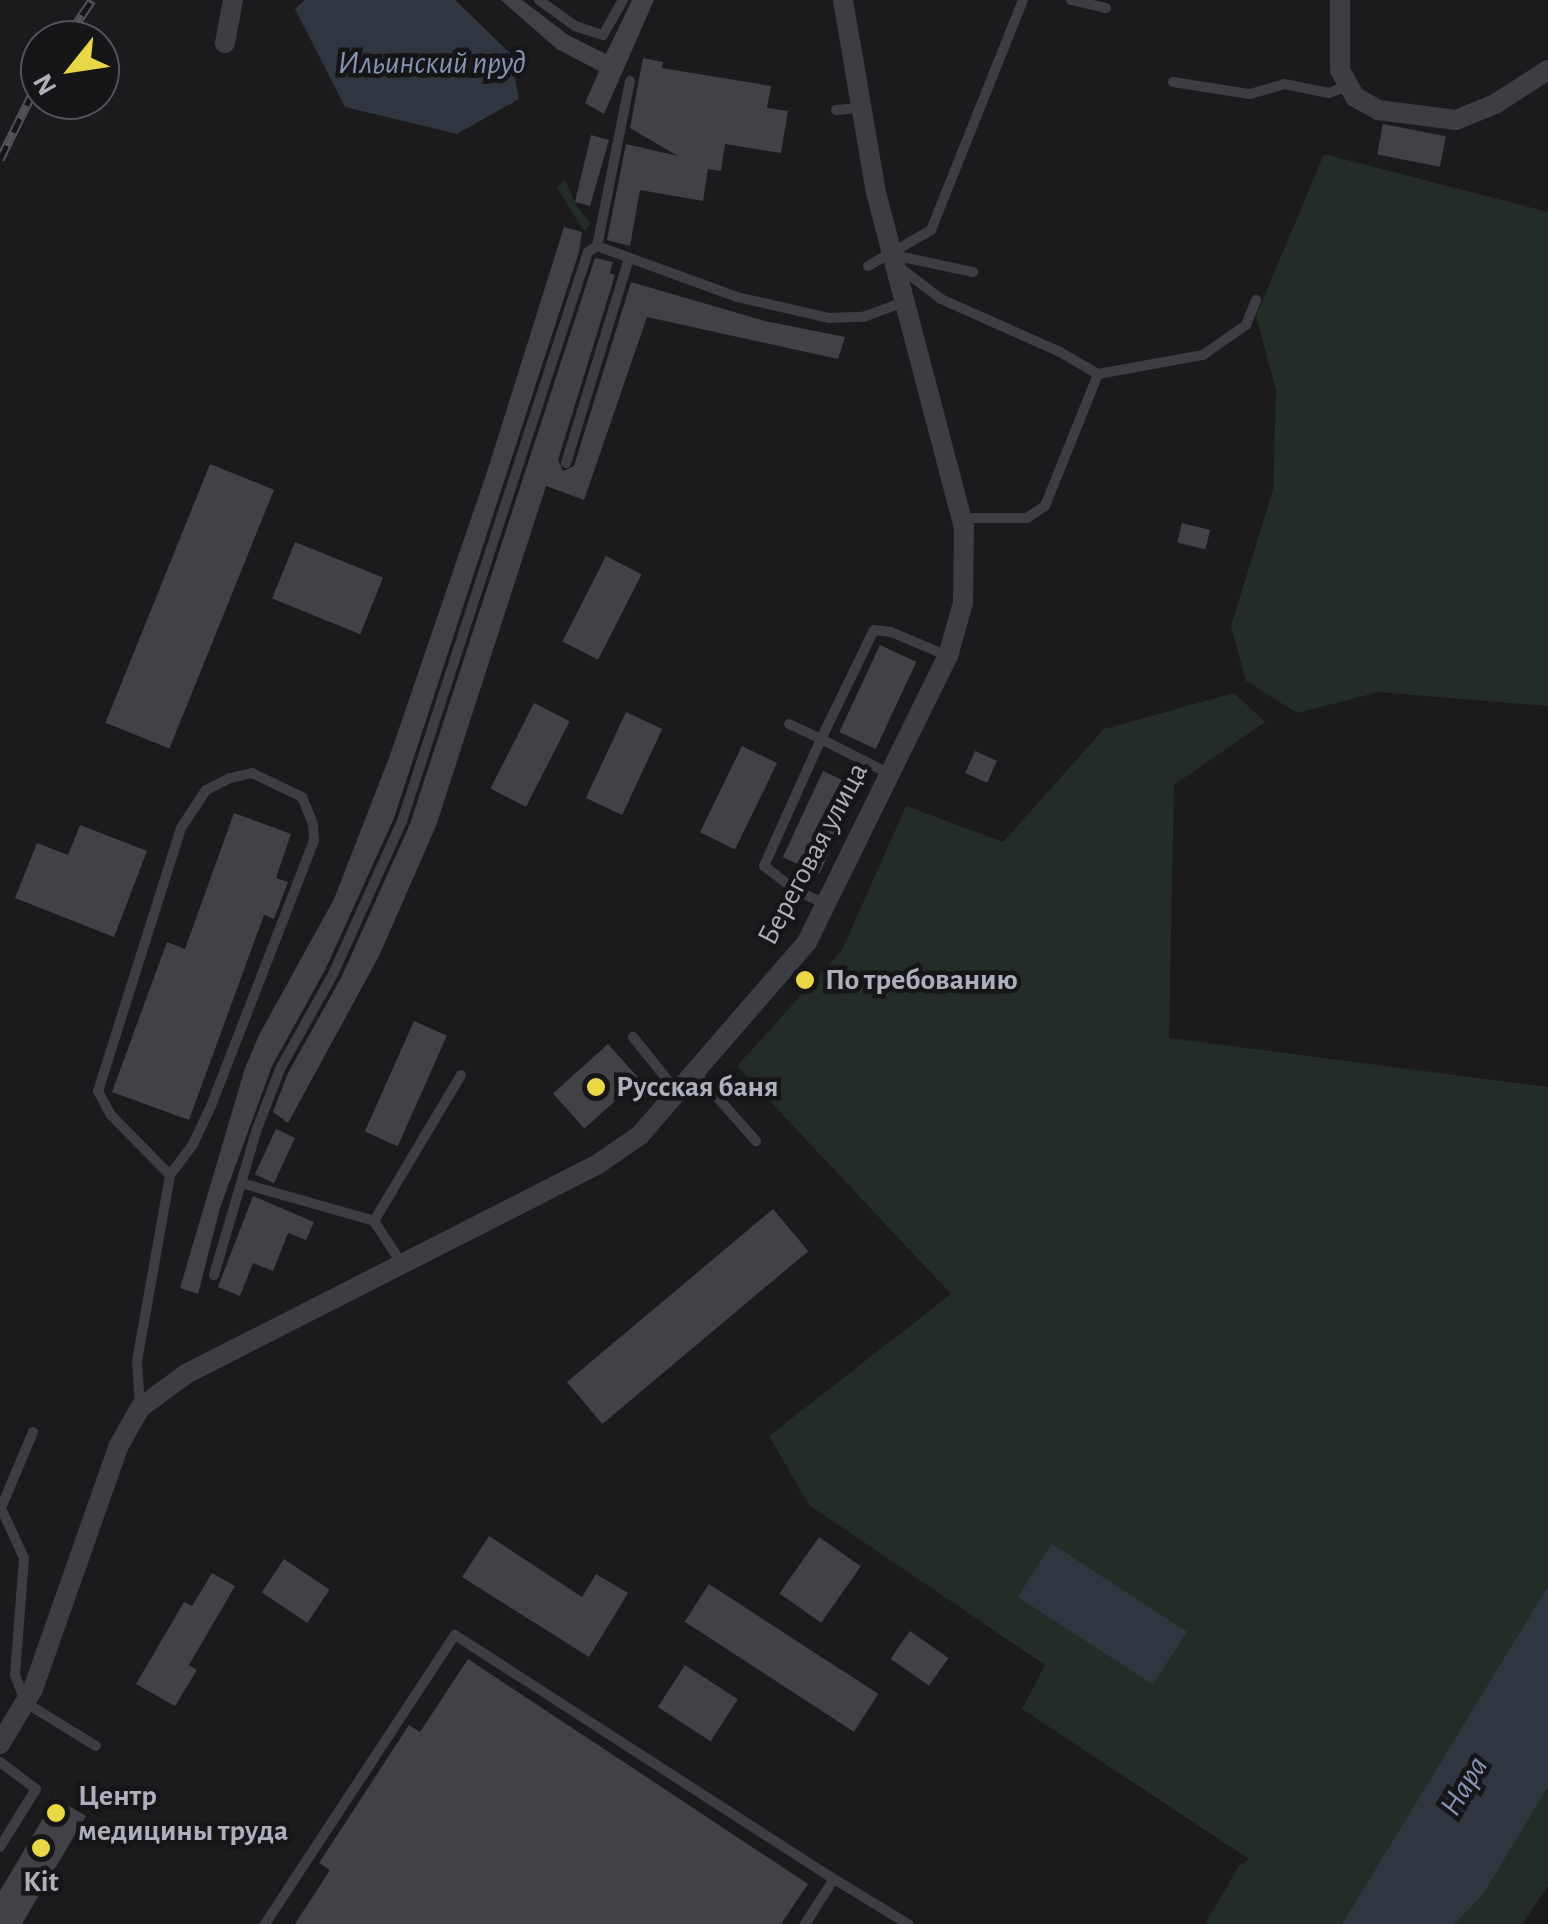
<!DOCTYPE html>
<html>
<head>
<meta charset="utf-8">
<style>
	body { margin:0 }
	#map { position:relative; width:1548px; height:1924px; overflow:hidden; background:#1b1a1c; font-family:"Alegreya Sans",sans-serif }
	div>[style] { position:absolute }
	.green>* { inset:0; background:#242c27 }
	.water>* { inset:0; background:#303640; transform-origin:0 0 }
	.building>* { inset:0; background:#424246; transform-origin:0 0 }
	.service>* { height:10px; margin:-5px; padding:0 5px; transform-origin:5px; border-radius:5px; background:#3e3d43 }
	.minor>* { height:20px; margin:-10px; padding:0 10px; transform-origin:10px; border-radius:10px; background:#3e3d43 }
	.rail>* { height:9px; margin-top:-4.5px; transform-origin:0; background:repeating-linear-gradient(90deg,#161517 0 15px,#52535a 0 30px); box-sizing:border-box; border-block:2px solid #52535a }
	.dots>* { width:28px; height:28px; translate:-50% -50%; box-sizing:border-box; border:5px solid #161517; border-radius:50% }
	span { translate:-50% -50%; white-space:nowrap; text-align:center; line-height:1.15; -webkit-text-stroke:9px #161517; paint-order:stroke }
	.street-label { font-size:30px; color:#adafbb }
	.poi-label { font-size:30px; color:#adafbb; font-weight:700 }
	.left { translate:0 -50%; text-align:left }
	.water-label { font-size:32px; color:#8795b4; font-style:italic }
	.north { position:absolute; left:20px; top:20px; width:100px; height:100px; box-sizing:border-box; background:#161517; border:2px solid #525359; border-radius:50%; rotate:240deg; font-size:28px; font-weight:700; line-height:40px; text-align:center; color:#adafbb }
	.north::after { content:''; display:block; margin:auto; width:35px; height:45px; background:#e9d745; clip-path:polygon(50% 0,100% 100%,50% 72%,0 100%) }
</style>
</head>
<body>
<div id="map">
	<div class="green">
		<div style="clip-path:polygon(1324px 154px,1548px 212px,1548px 706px,1379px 692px,1297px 713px,1246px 681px,1231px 626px,1273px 490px,1276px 390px,1256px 316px)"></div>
		<div style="clip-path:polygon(565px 180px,576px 205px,591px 224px,584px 231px,557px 188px)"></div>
		<div style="clip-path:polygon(1234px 693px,1265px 722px,1174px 785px,1169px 1038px,1548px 1087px,1548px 1586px,1342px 1924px,1205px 1924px,1239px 1866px,1249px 1859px,1022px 1709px,1045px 1665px,809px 1505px,769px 1436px,951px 1294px,737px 1066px,842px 950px,906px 806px,1003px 842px,1104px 729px)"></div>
		<div style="clip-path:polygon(1548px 1787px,1548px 1886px,1522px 1924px,1455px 1924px,1484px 1893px)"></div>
	</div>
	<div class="water">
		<div style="clip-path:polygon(305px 0,455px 0,510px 53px,519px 99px,457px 134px,345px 107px,295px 9px)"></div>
		<div style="left:1052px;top:1544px;width:161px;height:63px;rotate:33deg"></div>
		<div style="clip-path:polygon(1548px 1586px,1548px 1787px,1484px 1893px,1455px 1924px,1342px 1924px)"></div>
	</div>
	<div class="building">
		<div style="clip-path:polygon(501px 0,522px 0,568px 35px,606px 54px,632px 0,654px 0,604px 114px,585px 103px,599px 71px,557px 49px)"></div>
		<div style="clip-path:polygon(643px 58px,663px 62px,662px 68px,771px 86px,767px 108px,788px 111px,781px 153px,725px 144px,721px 171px,708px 169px,703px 201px,640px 190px,630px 246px,607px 240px,626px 144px,678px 156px,630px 128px)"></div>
		<div style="left:1383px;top:124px;width:64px;height:31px;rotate:11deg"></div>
		<div style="clip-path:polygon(591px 135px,609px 140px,590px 206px,575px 202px)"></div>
		<div style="clip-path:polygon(564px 227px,582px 232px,579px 252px,394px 818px,325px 970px,272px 1066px,220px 1208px,198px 1294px,180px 1288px,245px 1068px,259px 1035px,334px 899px,389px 758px,488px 469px)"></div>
		<div style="clip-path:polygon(595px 258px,613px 262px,610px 273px,615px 275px,558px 460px,563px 471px,574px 466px,631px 282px,765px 321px,845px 337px,838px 359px,647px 317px,584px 500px,546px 486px,436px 826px,379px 956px,288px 1123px,273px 1112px,288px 1073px,341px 978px,410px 824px)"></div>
		<div style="left:210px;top:464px;width:69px;height:279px;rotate:22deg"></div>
		<div style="left:1182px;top:523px;width:29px;height:20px;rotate:14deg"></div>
		<div style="left:295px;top:542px;width:95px;height:61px;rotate:22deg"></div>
		<div style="left:606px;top:556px;width:40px;height:96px;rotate:27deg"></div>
		<div style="left:880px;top:645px;width:40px;height:96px;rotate:25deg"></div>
		<div style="left:534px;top:703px;width:40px;height:96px;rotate:27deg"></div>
		<div style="left:626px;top:712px;width:40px;height:95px;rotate:25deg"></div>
		<div style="left:742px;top:746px;width:39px;height:96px;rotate:26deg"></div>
		<div style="left:975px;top:751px;width:24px;height:24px;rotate:24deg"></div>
		<div style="left:823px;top:771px;width:40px;height:95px;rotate:25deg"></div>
		<div style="clip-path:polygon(234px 813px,291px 834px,276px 878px,288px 882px,274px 919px,264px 915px,189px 1120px,112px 1092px,167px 942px,185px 949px)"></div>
		<div style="clip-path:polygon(80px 825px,147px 851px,114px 937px,15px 898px,37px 843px,68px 855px)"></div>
		<div style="left:414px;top:1021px;width:36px;height:121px;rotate:24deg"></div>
		<div style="left:608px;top:1044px;width:47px;height:74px;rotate:48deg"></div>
		<div style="left:276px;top:1129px;width:21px;height:50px;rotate:25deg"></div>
		<div style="clip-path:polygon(253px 1196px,314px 1222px,306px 1240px,288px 1233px,273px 1271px,253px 1263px,240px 1296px,218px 1287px)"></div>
		<div style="left:773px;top:1209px;width:55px;height:269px;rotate:50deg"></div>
		<div style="clip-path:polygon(489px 1536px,582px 1597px,596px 1574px,628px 1593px,589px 1657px,462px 1577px)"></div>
		<div style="left:819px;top:1537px;width:51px;height:69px;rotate:35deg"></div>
		<div style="left:284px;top:1559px;width:55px;height:40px;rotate:34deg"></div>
		<div style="clip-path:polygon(212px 1573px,235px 1586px,189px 1665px,197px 1670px,175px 1706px,136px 1684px,184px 1602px,192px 1606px)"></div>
		<div style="left:709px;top:1584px;width:202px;height:45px;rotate:33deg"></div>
		<div style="left:910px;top:1631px;width:47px;height:34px;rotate:35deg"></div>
		<div style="clip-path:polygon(468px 1659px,808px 1884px,781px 1924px,295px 1924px,330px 1870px,319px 1863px,409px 1725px,420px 1732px)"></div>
		<div style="left:685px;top:1665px;width:63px;height:50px;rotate:33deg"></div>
		<div style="clip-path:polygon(55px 1798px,86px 1816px,22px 1924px,0 1924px,0 1891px)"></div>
	</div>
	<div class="service">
		<div style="left:539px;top:0;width:44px;rotate:35.8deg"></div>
		<div style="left:575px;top:26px;width:29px;rotate:18deg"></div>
		<div style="left:603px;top:35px;width:40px;rotate:-60.3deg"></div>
		<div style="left:1071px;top:0;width:36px;rotate:13deg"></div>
		<div style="left:630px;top:81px;width:168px;rotate:101.3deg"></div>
		<div style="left:597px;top:246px;width:149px;rotate:20deg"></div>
		<div style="left:737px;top:297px;width:94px;rotate:12.9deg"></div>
		<div style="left:829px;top:318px;width:34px;rotate:-2deg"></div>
		<div style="left:863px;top:317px;width:44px;rotate:-20.1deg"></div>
		<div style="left:1173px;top:82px;width:78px;rotate:8.9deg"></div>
		<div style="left:1250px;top:94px;width:35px;rotate:-16deg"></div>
		<div style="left:1284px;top:84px;width:46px;rotate:11.3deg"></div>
		<div style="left:1329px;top:93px;width:20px;rotate:-20deg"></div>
		<div style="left:836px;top:110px;width:23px;rotate:-5deg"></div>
		<div style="left:893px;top:255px;width:82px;rotate:12deg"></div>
		<div style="left:868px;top:266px;width:73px;rotate:-29.7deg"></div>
		<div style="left:931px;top:230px;width:248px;rotate:-68.2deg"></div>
		<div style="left:899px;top:267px;width:53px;rotate:37.3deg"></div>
		<div style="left:941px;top:299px;width:130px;rotate:24deg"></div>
		<div style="left:1060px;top:352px;width:44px;rotate:30.1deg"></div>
		<div style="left:1098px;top:374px;width:107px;rotate:-10.3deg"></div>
		<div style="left:1203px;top:355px;width:52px;rotate:-34.9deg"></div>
		<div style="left:1246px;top:325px;width:27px;rotate:-68deg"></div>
		<div style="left:566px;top:463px;width:214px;rotate:-72.9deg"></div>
		<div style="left:963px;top:518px;width:64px"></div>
		<div style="left:1027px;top:518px;width:22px;rotate:-34deg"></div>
		<div style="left:1045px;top:506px;width:142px;rotate:-68.1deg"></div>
		<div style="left:789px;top:724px;width:35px;rotate:25deg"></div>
		<div style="left:821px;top:739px;width:121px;rotate:-64.1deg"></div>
		<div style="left:874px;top:630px;width:17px;rotate:7deg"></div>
		<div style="left:891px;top:632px;width:62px;rotate:22.8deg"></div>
		<div style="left:826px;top:904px;width:34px;rotate:-156deg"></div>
		<div style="left:795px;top:890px;width:39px;rotate:-142deg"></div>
		<div style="left:764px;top:866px;width:139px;rotate:-65.8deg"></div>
		<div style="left:821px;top:739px;width:77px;rotate:26.9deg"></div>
		<div style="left:633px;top:1037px;width:72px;rotate:51.2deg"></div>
		<div style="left:696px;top:1073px;width:91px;rotate:48.6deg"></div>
		<div style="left:241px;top:1183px;width:138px;rotate:15.9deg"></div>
		<div style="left:374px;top:1221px;width:51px;rotate:56.9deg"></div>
		<div style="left:374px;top:1221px;width:170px;rotate:-59.2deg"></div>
		<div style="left:214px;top:1275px;width:152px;rotate:-73.6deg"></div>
		<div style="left:257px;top:1129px;width:64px;rotate:-69deg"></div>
		<div style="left:280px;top:1069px;width:109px;rotate:-60.8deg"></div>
		<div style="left:333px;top:974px;width:168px;rotate:-65.7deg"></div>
		<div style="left:402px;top:821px;width:599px;rotate:-71.9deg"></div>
		<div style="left:588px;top:252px;width:11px;rotate:-34deg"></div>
		<div style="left:140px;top:1407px;width:46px;rotate:-93.7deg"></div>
		<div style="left:137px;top:1361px;width:189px;rotate:-79.9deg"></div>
		<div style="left:170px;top:1175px;width:39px;rotate:-53deg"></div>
		<div style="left:193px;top:1144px;width:42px;rotate:-64.7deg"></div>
		<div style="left:211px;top:1106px;width:285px;rotate:-68.8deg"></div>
		<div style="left:314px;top:840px;width:16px;rotate:-94deg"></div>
		<div style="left:313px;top:824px;width:29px;rotate:-112deg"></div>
		<div style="left:302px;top:797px;width:55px;rotate:-154.4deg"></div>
		<div style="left:252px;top:773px;width:23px;rotate:167deg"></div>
		<div style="left:230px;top:778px;width:27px;rotate:153deg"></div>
		<div style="left:206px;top:790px;width:45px;rotate:123.3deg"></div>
		<div style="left:181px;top:828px;width:276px;rotate:107.5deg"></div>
		<div style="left:98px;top:1091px;width:27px;rotate:62deg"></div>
		<div style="left:111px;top:1115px;width:84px;rotate:45.5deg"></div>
		<div style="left:33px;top:1432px;width:82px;rotate:112.8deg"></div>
		<div style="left:1px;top:1508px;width:55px;rotate:65.3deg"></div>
		<div style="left:24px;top:1558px;width:117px;rotate:94.4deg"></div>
		<div style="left:15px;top:1675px;width:30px;rotate:69deg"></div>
		<div style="left:26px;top:1703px;width:82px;rotate:31.6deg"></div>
		<div style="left:0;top:1762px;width:45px;rotate:36.9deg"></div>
		<div style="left:36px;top:1789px;width:68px;rotate:121.8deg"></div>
		<div style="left:834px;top:1879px;width:87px;rotate:31.3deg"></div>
		<div style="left:265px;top:1924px;width:346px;rotate:-56.7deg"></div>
		<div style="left:455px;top:1635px;width:451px;rotate:32.8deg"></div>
		<div style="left:834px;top:1879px;width:54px;rotate:122.8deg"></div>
	</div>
	<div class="minor">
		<div style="left:1340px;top:0;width:70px;rotate:90deg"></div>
		<div style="left:1340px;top:70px;width:31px;rotate:61deg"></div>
		<div style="left:1355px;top:97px;width:26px;rotate:29deg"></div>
		<div style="left:1378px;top:110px;width:79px;rotate:7.3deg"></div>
		<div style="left:1456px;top:120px;width:42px;rotate:-22.3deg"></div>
		<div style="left:1495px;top:104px;width:63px;rotate:-32.7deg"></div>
		<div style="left:225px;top:43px;width:44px;rotate:-79.5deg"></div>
		<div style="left:0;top:1744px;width:64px;rotate:-59deg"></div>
		<div style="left:33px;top:1689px;width:256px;rotate:-70.6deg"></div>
		<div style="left:118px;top:1447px;width:45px;rotate:-60.6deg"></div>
		<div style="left:140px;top:1408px;width:57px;rotate:-36.5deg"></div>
		<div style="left:186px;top:1374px;width:462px;rotate:-27deg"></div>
		<div style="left:598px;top:1164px;width:51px;rotate:-34.6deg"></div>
		<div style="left:640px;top:1135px;width:255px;rotate:-49.1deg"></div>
		<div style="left:807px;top:942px;width:319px;rotate:-63.8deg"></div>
		<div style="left:948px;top:656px;width:55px;rotate:-74.2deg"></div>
		<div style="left:963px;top:603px;width:75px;rotate:-89.2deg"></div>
		<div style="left:964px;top:528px;width:346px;rotate:-104.7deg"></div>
		<div style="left:876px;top:193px;width:196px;rotate:-99.7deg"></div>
	</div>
	<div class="rail">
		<div style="left:65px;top:40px;width:48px;rotate:-56deg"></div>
		<div style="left:0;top:159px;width:90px;rotate:-63.7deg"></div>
	</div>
	<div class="dots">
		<div style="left:805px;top:980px;background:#e9d745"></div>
		<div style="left:596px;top:1087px;background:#e9d745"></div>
		<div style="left:56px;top:1813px;background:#e9d745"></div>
		<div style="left:41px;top:1848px;background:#e9d745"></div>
	</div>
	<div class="street-label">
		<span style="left:813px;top:854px;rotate:-62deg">Береговая улица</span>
	</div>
	<div class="poi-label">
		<span class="left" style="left:825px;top:980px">По требованию</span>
		<span class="left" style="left:616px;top:1087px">Русская баня</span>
		<span class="left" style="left:78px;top:1813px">Центр<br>медицины труда</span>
		<span style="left:41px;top:1882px">Kit</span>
	</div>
	<div class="water-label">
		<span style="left:432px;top:63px">Ильинский пруд</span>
		<span style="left:1464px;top:1786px;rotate:-59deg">Нара</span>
	</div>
	<div class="north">N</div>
</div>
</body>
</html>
